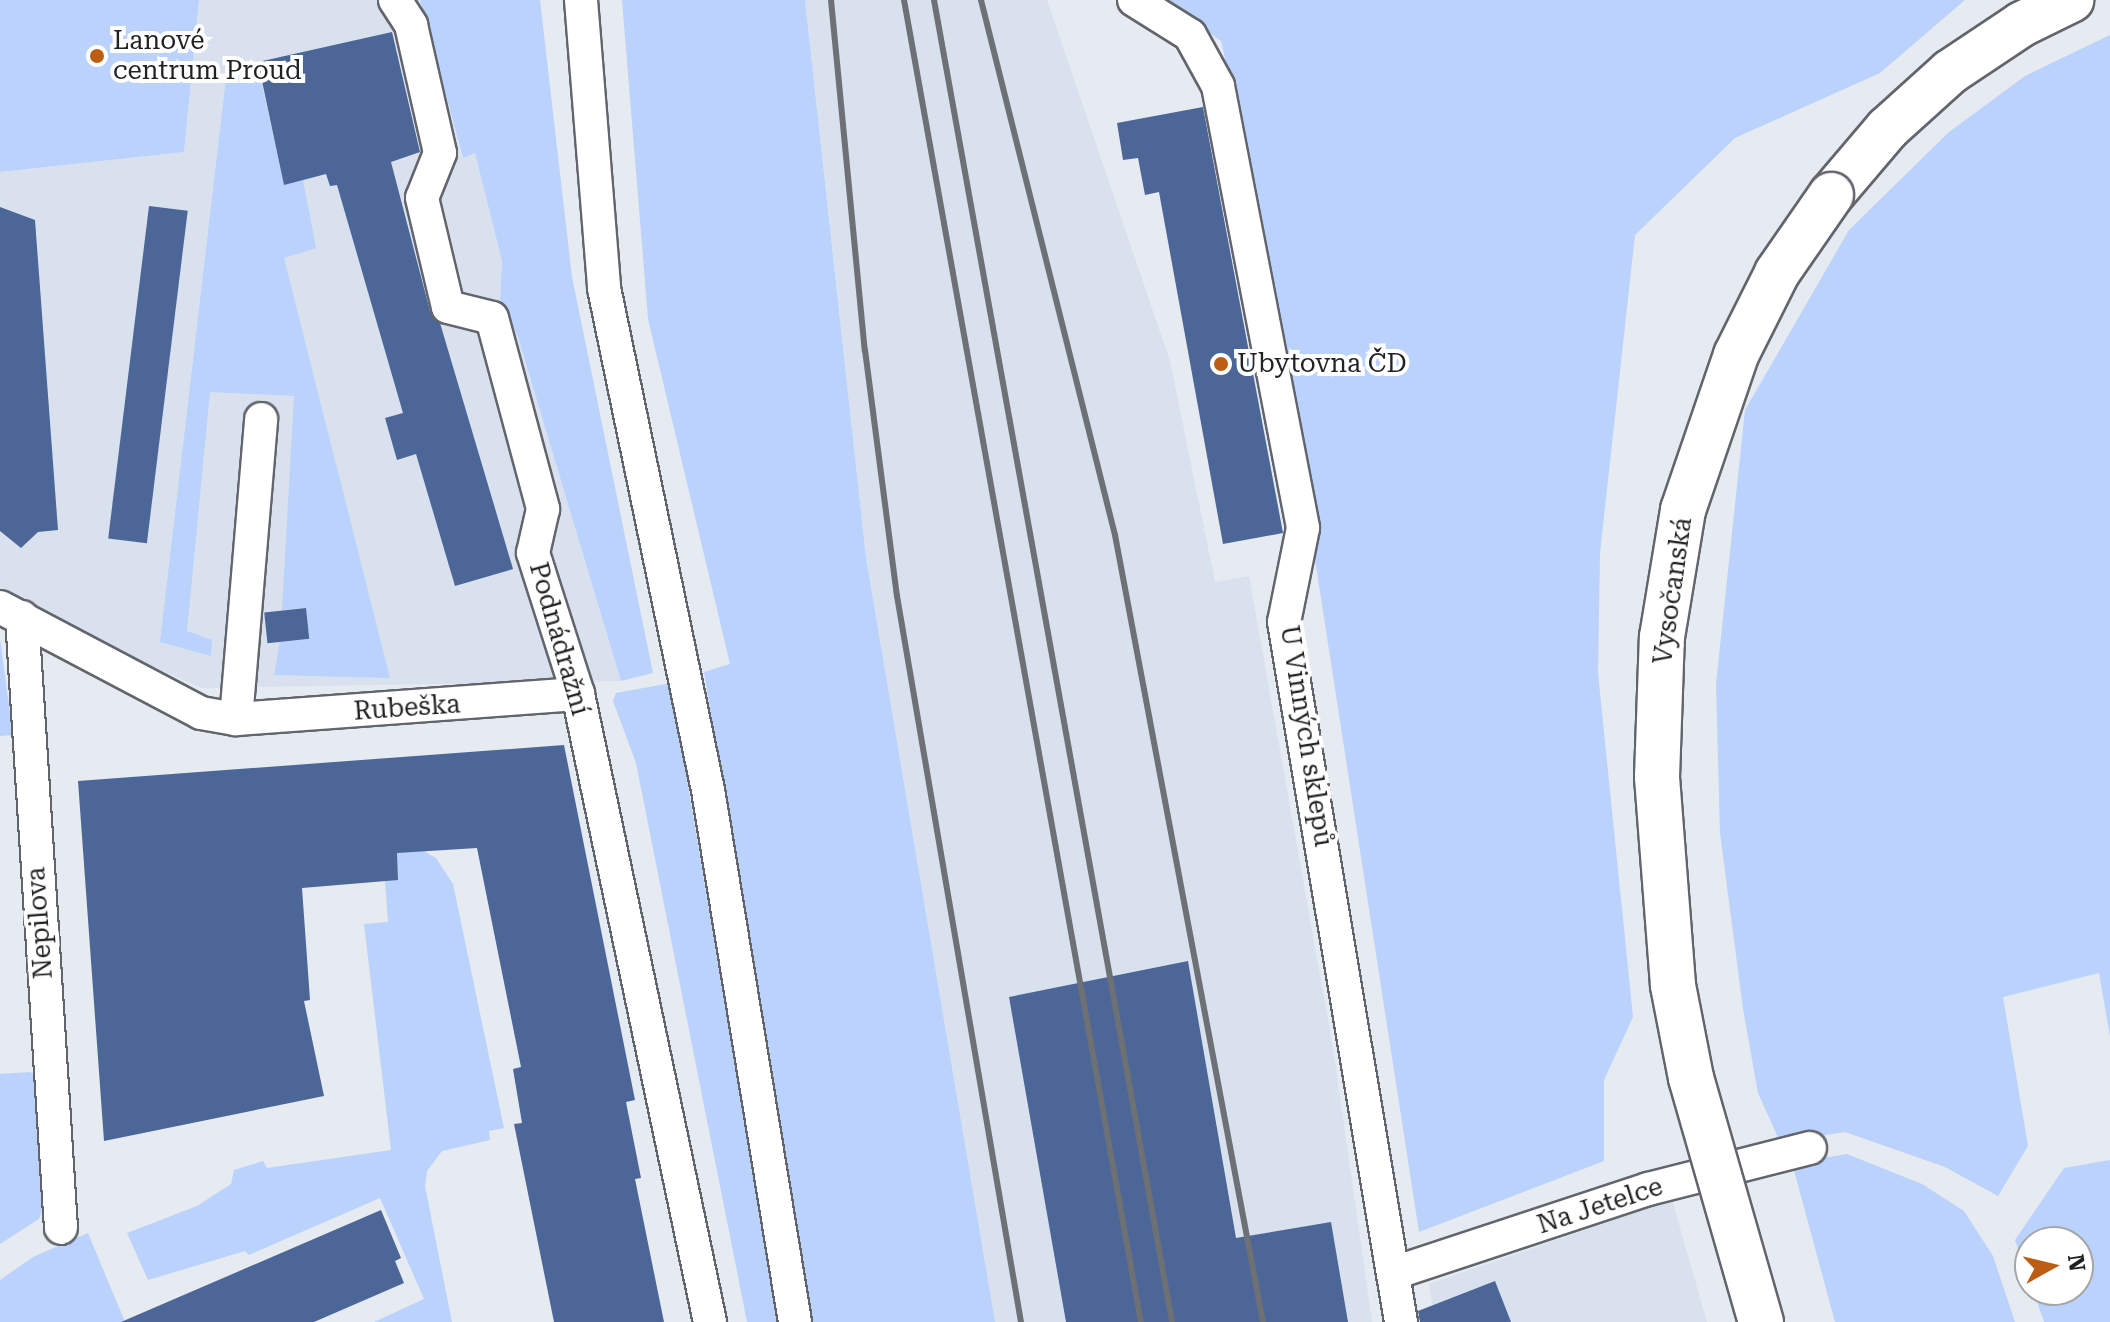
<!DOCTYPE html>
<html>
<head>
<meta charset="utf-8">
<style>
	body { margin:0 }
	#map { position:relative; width:2110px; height:1322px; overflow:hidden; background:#e6eaf1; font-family:"Roboto Serif",serif }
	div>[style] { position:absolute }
	.built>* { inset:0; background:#d9e1ef }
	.green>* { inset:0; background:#bad2fc }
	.building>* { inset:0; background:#4b6697; transform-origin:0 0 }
	.roads { filter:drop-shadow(2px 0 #62656c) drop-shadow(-2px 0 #62656c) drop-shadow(0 2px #62656c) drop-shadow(0 -2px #62656c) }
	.street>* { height:32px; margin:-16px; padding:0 16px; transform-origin:16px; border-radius:16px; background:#fff }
	.secondary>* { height:44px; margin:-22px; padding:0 22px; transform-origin:22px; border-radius:22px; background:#fff }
	.rail>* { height:6px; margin:-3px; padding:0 3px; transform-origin:3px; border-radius:3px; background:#6d7074 }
	.bridges { filter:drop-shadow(2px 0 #62656c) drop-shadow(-2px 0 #62656c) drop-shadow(0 2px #62656c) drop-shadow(0 -2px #62656c) }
	.secondary-bridge>* { height:44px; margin:-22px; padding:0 22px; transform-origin:22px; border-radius:22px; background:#fff }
	.dots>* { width:22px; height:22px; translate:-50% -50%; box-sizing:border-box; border:4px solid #fff; border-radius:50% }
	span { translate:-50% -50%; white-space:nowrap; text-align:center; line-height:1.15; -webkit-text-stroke:8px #fff; paint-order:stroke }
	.poi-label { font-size:26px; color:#1f2123 }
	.left { translate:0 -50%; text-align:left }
	.street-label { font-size:26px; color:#1f2123 }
	.north { position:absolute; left:2014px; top:1226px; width:80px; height:80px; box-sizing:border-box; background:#fff; border:2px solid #a5a6a7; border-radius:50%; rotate:82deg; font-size:22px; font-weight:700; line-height:32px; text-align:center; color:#1f2123 }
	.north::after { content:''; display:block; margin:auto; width:28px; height:36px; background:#bc5d13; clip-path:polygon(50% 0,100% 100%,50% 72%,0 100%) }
</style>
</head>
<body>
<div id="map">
	<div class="built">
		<div style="clip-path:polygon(199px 0,420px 0,462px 157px,475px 152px,502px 261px,500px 300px,518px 337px,621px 681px,201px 688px,0 598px,0 172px,184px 152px)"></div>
		<div style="clip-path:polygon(805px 0,1047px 0,1170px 361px,1215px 582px,1249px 576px,1333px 1048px,1372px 1322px,995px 1322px,866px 558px)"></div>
		<div style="clip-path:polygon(1672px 1200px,1707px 1322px,1435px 1322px,1429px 1284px)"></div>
	</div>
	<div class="green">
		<div style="clip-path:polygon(0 0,199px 0,184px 152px,0 172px)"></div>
		<div style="clip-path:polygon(420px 0,540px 0,572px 277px,653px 673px,621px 681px,518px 337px,500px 300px,502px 261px,475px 153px,463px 158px)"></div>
		<div style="clip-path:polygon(622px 0,805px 0,866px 558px,995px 1322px,810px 1322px,704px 672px,730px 664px,648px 319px)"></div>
		<div style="clip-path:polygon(1164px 0,1965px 0,1880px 73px,1735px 138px,1635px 235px,1600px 553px,1598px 673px,1633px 1017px,1604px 1080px,1604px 1161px,1419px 1232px,1262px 217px,1221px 41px)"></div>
		<div style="clip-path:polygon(2110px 35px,2110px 1037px,2099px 973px,2003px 997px,2028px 1146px,1998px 1196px,1945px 1167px,1845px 1132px,1780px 1142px,1758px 1093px,1743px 1009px,1720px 833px,1716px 684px,1745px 410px,1849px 230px,1949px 132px,2025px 76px)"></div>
		<div style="clip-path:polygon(257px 62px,284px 184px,303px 180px,316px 248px,284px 258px,390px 678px,274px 675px,280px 641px,309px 639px,306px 608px,282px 610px,294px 396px,210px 392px,187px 631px,212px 640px,211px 656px,160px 642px,227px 70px)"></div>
		<div style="clip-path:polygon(0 639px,13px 735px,0 736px)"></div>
		<div style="clip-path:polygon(671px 683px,719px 970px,781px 1322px,747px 1322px,636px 763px,613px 701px,616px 693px)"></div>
		<div style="clip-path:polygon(395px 835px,436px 858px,453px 884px,504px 1128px,489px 1131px,490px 1140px,442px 1151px,427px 1171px,425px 1186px,452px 1322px,374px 1322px,424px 1299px,380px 1198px,249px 1255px,245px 1251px,148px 1280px,127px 1233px,197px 1206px,231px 1184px,234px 1170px,263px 1161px,267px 1168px,391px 1150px,364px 924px,388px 922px,385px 881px,398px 879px)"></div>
		<div style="clip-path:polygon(30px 1072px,36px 1075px,45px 1202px,39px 1219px,0 1244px,0 1074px)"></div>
		<div style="clip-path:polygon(1847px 1154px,1922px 1184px,1964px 1211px,1993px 1256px,2015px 1322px,1835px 1322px,1792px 1163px)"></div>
		<div style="clip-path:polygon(2110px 1160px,2110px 1322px,2044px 1322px,2033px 1290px,2078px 1290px,2078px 1242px,2030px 1242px,2030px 1282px,2015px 1240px,2064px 1168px)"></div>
		<div style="clip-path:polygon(88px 1233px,125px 1322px,0 1322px,0 1280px,33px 1257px)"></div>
	</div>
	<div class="building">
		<div style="clip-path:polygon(392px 32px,420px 152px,391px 162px,430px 311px,440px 323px,513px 569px,455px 586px,416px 454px,397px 460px,385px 418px,403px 413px,337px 185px,330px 186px,326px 174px,284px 185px,258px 62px)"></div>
		<div style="clip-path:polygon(1203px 107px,1283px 533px,1223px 544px,1159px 192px,1145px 195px,1138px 158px,1123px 160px,1117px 123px)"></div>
		<div style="left:149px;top:206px;width:39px;height:335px;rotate:7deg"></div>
		<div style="clip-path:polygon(0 207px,35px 220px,58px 530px,38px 532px,21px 548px,0 531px)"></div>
		<div style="left:306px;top:608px;width:31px;height:42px;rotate:84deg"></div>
		<div style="clip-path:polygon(564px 745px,635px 1100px,626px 1102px,641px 1178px,635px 1179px,664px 1322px,554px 1322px,514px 1124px,522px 1123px,513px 1069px,521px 1067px,477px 848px,397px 853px,398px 880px,302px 888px,310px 1000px,304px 1001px,324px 1096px,104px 1141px,78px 781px)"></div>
		<div style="clip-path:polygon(1188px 961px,1236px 1238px,1331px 1222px,1348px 1322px,1066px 1322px,1009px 997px)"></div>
		<div style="clip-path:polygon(381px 1210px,401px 1258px,395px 1261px,404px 1283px,314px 1322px,121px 1322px)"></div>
		<div style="clip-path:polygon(1495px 1281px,1511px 1322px,1420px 1322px,1418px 1311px)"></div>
	</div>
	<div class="roads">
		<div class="street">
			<div style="left:395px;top:0;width:30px;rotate:57deg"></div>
			<div style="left:411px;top:25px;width:131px;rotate:77.2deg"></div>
			<div style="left:440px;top:153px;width:48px;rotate:111.8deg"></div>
			<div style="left:422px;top:198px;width:112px;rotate:76.6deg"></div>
			<div style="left:448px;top:307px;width:45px;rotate:14deg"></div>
			<div style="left:492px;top:318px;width:198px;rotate:75deg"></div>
			<div style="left:543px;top:509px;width:45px;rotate:102.8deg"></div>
			<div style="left:533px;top:553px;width:148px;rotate:72.3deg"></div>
			<div style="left:578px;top:694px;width:642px;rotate:78.13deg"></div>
			<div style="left:581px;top:0;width:289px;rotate:85.4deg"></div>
			<div style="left:604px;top:288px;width:513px;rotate:78.3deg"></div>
			<div style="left:708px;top:790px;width:539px;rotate:80.71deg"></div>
			<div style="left:1134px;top:0;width:66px;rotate:32deg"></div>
			<div style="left:1190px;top:35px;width:58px;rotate:61.2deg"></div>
			<div style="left:1218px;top:86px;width:450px;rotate:79.1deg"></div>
			<div style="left:1303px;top:528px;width:96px;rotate:101.4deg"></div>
			<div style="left:1284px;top:622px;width:710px;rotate:80.51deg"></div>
			<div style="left:0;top:607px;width:227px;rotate:27.8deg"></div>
			<div style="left:201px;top:713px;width:36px;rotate:10deg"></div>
			<div style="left:236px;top:719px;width:343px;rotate:-4.2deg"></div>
			<div style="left:22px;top:617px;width:612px;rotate:86.35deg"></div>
			<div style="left:236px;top:719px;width:301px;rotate:-85.2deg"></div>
			<div style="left:1394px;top:1273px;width:268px;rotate:-18.3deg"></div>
			<div style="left:1648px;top:1189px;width:167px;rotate:-14.2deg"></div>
		</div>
		<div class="secondary">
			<div style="left:1831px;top:195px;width:87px;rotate:-49.7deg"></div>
			<div style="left:1887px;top:129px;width:85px;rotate:-42.1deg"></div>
			<div style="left:1950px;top:72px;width:87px;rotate:-33.7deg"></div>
			<div style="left:2022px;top:24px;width:55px;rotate:-26.1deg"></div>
		</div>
	</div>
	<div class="rail">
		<div style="left:831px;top:0;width:352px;rotate:84.5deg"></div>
		<div style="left:865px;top:350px;width:248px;rotate:82.6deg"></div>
		<div style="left:897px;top:596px;width:737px;rotate:80.31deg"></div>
		<div style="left:904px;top:0;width:1343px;rotate:79.84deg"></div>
		<div style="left:934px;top:0;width:1343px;rotate:79.79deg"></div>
		<div style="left:981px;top:0;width:552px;rotate:75.94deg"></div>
		<div style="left:1115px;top:535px;width:801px;rotate:79.35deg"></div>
	</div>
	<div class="bridges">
		<div class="secondary-bridge">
			<div style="left:1761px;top:1322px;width:254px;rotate:-106deg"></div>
			<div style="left:1691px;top:1078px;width:95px;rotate:-101deg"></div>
			<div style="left:1673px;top:985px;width:209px;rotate:-94.4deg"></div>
			<div style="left:1657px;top:777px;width:140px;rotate:-88deg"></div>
			<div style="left:1662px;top:637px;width:129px;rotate:-80.6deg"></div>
			<div style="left:1683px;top:510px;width:164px;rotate:-71.1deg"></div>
			<div style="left:1736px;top:355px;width:92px;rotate:-63.4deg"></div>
			<div style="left:1777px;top:273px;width:95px;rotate:-55.3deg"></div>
		</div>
	</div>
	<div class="dots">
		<div style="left:97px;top:56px;background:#bc5d13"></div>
		<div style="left:1221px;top:364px;background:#bc5d13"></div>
	</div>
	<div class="poi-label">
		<span class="left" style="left:113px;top:56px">Lanové<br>centrum Proud</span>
		<span class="left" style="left:1237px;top:364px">Ubytovna ČD</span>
	</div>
	<div class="street-label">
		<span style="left:1673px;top:591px;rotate:-82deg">Vysočanská</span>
		<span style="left:559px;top:639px;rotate:74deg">Podnádražní</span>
		<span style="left:407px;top:708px;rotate:-4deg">Rubeška</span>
		<span style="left:1306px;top:736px;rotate:81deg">U Vinných sklepů</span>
		<span style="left:40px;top:923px;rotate:-94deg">Nepilova</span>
		<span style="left:1600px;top:1206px;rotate:-18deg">Na Jetelce</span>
	</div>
	<div class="north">N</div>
</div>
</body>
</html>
